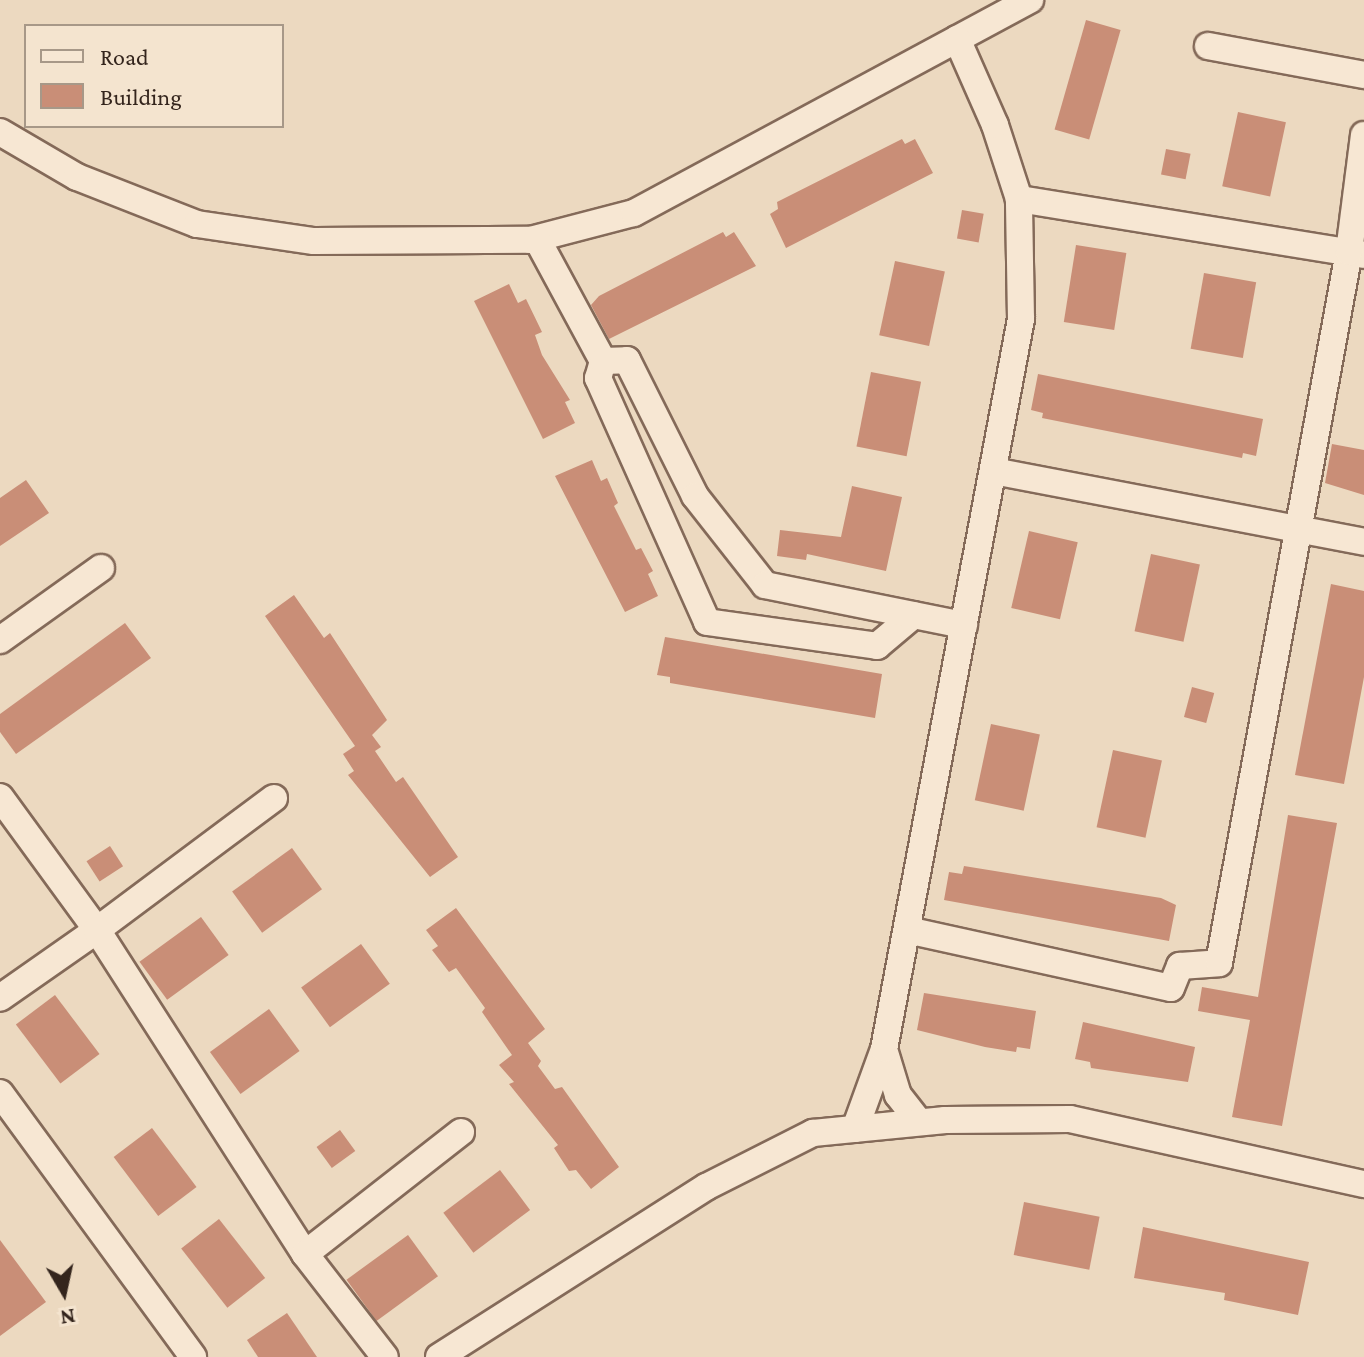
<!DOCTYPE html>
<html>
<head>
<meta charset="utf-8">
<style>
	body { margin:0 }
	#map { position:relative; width:1364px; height:1357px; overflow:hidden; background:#ecd9c0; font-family:"Crimson Pro",serif }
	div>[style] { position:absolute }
	.building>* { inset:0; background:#c98e77; transform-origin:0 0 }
	.roads { filter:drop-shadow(2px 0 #846a59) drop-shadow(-2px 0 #846a59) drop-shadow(0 2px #846a59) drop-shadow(0 -2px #846a59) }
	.minor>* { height:26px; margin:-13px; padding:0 13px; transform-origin:13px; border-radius:13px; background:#f7e7d3 }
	span { translate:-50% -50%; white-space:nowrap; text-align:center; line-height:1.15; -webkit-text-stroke:6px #f4e4cf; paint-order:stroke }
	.legend { position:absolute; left:24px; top:24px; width:260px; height:104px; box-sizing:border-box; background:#f4e4cf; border:2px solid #a79888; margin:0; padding:10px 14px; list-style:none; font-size:24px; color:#34251d }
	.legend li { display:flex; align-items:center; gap:16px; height:40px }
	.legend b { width:40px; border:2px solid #a79888 }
	.north { position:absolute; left:24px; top:1253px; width:80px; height:80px; -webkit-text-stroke:6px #f4e4cf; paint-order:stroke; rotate:171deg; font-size:22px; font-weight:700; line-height:32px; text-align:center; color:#34251d }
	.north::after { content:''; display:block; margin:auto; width:28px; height:36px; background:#34251d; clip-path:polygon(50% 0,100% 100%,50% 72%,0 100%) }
</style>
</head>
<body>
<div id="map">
	<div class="building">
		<div style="left:1086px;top:20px;width:36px;height:114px;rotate:16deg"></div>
		<div style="left:1238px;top:112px;width:49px;height:76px;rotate:12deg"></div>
		<div style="clip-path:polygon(902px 139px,905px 144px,915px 139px,933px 173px,786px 248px,770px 214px,778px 209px,777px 202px)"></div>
		<div style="left:1166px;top:149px;width:25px;height:26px;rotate:11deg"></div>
		<div style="left:962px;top:210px;width:22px;height:29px;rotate:10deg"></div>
		<div style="clip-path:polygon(723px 232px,726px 237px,734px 232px,756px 266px,609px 339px,591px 305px,599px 296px)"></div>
		<div style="left:1076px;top:245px;width:51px;height:78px;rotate:9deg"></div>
		<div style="left:895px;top:261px;width:51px;height:76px;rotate:12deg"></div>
		<div style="left:1204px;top:273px;width:53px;height:77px;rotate:10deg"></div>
		<div style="clip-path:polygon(509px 284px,518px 303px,526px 299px,542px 332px,535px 335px,542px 355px,570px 400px,565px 402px,575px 423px,543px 439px,474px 301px)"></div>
		<div style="left:871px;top:372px;width:51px;height:76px;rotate:11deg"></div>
		<div style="clip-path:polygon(1038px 374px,1263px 419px,1256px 456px,1243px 453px,1242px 458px,1042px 418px,1043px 413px,1031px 410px)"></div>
		<div style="clip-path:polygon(1332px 444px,1364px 450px,1364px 495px,1325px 483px)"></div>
		<div style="clip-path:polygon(592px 460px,601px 481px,607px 478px,618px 503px,614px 506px,636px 550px,641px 548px,653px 571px,648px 574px,658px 596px,625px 612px,555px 476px)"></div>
		<div style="clip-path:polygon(26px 480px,49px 513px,0 546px,0 498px)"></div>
		<div style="clip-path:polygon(852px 486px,902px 497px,886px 571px,807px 554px,806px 560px,777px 556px,780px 530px,841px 537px)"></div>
		<div style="left:1029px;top:531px;width:50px;height:79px;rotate:13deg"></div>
		<div style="left:1151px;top:554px;width:50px;height:79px;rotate:12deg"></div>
		<div style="clip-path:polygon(1331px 584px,1364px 591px,1364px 677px,1344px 784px,1295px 775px)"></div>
		<div style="clip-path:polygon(294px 595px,324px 638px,330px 633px,387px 720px,372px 735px,381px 747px,375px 751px,396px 782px,403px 777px,458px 857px,430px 877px,348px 775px,354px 771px,343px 754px,355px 746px,265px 616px)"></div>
		<div style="clip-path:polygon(125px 623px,151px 658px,16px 754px,0 732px,0 714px)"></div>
		<div style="clip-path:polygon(665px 637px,882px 674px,875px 718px,670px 683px,670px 677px,657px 675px)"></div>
		<div style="left:1192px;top:687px;width:23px;height:31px;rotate:15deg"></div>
		<div style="left:991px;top:724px;width:50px;height:78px;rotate:12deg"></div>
		<div style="left:1113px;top:750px;width:50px;height:79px;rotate:12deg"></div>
		<div style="clip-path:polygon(1288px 815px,1337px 823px,1282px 1126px,1232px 1117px,1250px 1020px,1198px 1011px,1202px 987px,1258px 997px)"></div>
		<div style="left:110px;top:846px;width:24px;height:28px;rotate:57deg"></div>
		<div style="left:292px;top:848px;width:51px;height:74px;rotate:54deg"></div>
		<div style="clip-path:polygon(964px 866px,1161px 898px,1176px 905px,1169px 941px,944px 900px,949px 872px,962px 874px)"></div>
		<div style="clip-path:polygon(456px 908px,545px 1029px,528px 1043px,541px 1061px,538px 1066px,555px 1089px,562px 1087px,619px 1167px,591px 1189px,576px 1170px,569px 1171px,554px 1148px,558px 1145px,509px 1084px,514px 1082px,499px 1065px,512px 1055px,482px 1012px,485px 1008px,456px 968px,449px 972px,432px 950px,438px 946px,426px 930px)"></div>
		<div style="left:201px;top:917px;width:47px;height:76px;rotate:54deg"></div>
		<div style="left:361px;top:944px;width:49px;height:74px;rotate:54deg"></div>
		<div style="clip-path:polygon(924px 993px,1036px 1011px,1030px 1049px,1017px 1047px,1016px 1052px,985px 1047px,917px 1030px)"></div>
		<div style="left:55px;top:995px;width:74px;height:49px;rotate:53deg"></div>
		<div style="left:269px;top:1009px;width:52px;height:73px;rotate:54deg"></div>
		<div style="clip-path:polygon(1083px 1022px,1195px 1047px,1188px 1082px,1091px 1068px,1090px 1062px,1075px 1059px)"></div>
		<div style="left:152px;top:1128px;width:74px;height:48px;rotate:53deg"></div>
		<div style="left:340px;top:1130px;width:26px;height:29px;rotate:54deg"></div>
		<div style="left:500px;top:1170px;width:50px;height:71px;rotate:53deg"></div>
		<div style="left:1024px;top:1202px;width:77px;height:54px;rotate:11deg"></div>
		<div style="left:219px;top:1219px;width:75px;height:48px;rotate:52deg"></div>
		<div style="clip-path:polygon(1143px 1227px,1309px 1262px,1298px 1315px,1224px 1300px,1225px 1293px,1134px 1278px)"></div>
		<div style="left:408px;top:1235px;width:51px;height:76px;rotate:54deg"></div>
		<div style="clip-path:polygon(0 1240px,46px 1302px,0 1336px)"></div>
		<div style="clip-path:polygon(287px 1313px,317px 1357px,258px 1357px,247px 1340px)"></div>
	</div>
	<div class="roads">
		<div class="minor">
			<div style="left:1208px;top:46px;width:159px;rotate:10.5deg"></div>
			<div style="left:0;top:132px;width:89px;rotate:30.3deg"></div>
			<div style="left:77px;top:177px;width:129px;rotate:21.4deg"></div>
			<div style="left:197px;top:224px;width:118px;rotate:8.3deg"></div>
			<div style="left:314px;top:241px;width:216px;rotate:-0.3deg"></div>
			<div style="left:530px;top:240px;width:107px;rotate:-14.6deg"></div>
			<div style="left:634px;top:213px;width:450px;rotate:-28.3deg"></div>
			<div style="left:1019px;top:199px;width:349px;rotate:9.2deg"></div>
			<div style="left:537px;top:239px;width:139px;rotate:61.6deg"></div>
			<div style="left:603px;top:361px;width:18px;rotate:106deg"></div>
			<div style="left:598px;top:378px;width:267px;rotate:65.9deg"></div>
			<div style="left:707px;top:622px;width:172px;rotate:8deg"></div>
			<div style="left:877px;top:646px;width:48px;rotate:-40deg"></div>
			<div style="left:603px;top:361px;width:24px;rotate:-2deg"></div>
			<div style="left:627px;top:360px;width:152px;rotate:63.4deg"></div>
			<div style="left:695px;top:496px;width:113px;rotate:51.8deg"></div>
			<div style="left:765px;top:585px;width:203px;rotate:11.4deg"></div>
			<div style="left:993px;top:471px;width:378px;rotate:10.8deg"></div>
			<div style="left:0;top:640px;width:124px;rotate:-35.5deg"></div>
			<div style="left:0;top:797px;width:165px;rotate:53.9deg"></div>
			<div style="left:97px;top:930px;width:118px;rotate:145deg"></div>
			<div style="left:274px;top:798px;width:221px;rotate:143.3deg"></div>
			<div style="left:97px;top:930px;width:385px;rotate:57.3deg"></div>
			<div style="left:305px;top:1254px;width:198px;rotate:-38deg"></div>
			<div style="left:907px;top:930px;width:270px;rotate:12.4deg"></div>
			<div style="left:1171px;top:988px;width:24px;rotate:-68deg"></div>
			<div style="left:1180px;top:966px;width:39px;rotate:-4deg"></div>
			<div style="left:1219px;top:963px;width:723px;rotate:-79.64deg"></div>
			<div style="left:1349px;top:252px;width:118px;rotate:-82.7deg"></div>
			<div style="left:884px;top:1049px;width:48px;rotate:73.1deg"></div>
			<div style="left:898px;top:1095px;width:34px;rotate:52deg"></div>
			<div style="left:0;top:1093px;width:327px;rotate:53.8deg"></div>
			<div style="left:855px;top:1129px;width:85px;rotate:-70.1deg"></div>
			<div style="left:884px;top:1049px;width:743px;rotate:-79.37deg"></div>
			<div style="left:1021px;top:319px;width:120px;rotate:-91deg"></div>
			<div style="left:1019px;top:199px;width:78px;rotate:-108deg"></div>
			<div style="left:995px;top:125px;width:94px;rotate:-113.8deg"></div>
			<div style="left:305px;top:1254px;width:130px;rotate:52.2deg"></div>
			<div style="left:439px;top:1357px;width:317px;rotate:-32.5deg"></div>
			<div style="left:706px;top:1187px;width:120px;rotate:-26.8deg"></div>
			<div style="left:813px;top:1133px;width:133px;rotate:-5.6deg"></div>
			<div style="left:945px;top:1120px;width:125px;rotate:-0.5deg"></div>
			<div style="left:1070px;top:1119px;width:301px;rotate:12.5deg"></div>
		</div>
	</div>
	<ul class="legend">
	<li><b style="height:10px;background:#f7e7d3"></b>Road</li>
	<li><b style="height:22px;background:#c98e77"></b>Building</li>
	</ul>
	<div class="north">N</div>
</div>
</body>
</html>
